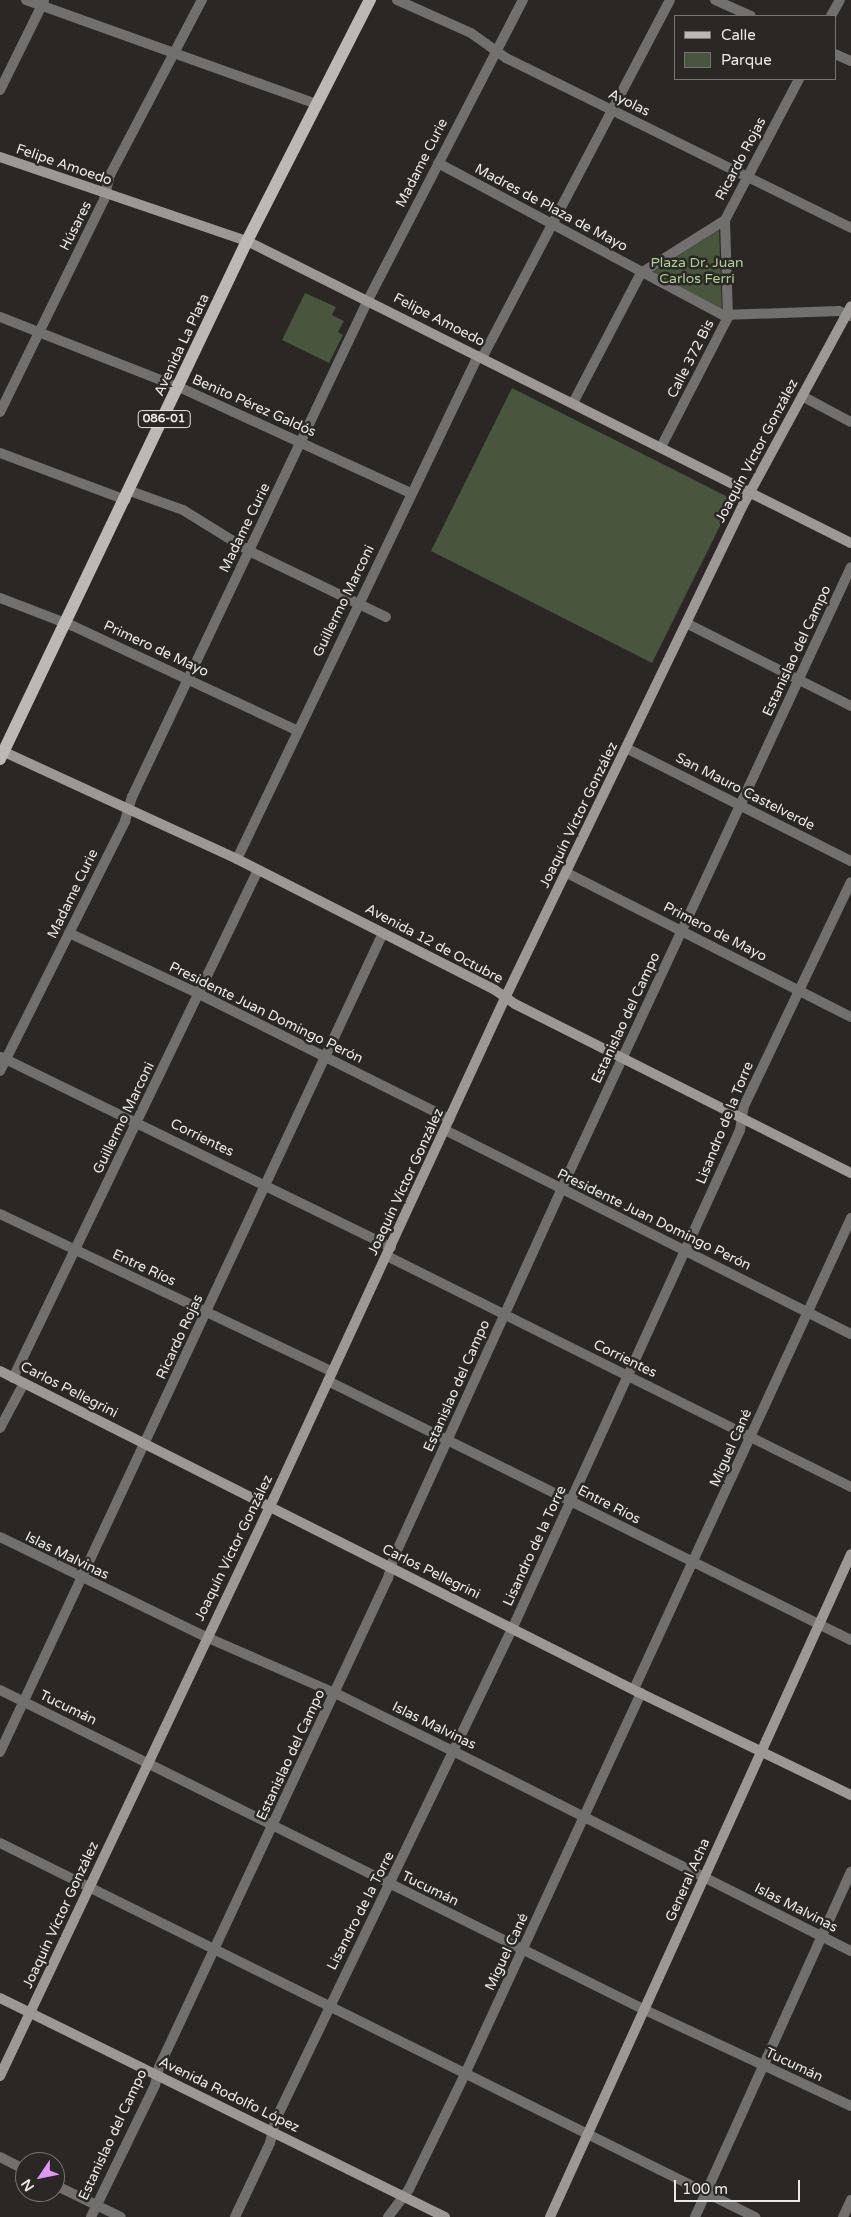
<!DOCTYPE html>
<html>
<head>
<meta charset="utf-8">
<style>
	body { margin:0 }
	#map { position:relative; width:851px; height:2217px; overflow:hidden; background:#2a2724; font-family:"Varela Round",sans-serif }
	div>[style] { position:absolute }
	.green>* { inset:0; background:#47563d }
	.street>* { height:10px; margin:-5px; padding:0 5px; transform-origin:5px; border-radius:5px; background:#71706e }
	.secondary>* { height:10px; margin:-5px; padding:0 5px; transform-origin:5px; border-radius:5px; background:#9b9896 }
	.primary>* { height:12px; margin:-6px; padding:0 6px; transform-origin:6px; border-radius:6px; background:#bbb8b5 }
	span { translate:-50% -50%; white-space:nowrap; text-align:center; line-height:1.15; -webkit-text-stroke:5px #2a2724; paint-order:stroke }
	.shield-label span { padding:1px 4px; background:#2a2724; border:1px solid; border-radius:4px; -webkit-text-stroke-width:0 }
	.shield-label { font-size:12px; color:#ebe9e7; font-weight:700 }
	.street-label { font-size:14px; color:#ebe9e7 }
	.park-label { font-size:14px; color:#adcf98 }
	.legend { position:absolute; left:674px; top:15px; width:162px; height:65px; box-sizing:border-box; background:#2a2724; border:1px solid #777572; margin:0; padding:6px 9px; list-style:none; font-size:15px; color:#ebe9e7 }
	.legend li { display:flex; align-items:center; gap:10px; height:25px }
	.legend b { width:25px; border:1px solid #777572 }
	.north { position:absolute; left:15px; top:2152px; width:50px; height:50px; box-sizing:border-box; background:#2a2724; border:1px solid #777572; border-radius:50%; rotate:236deg; font-size:14px; font-weight:700; line-height:20px; text-align:center; color:#ebe9e7 }
	.north::after { content:''; display:block; margin:auto; width:18px; height:22px; background:#de98f3; clip-path:polygon(50% 0,100% 100%,50% 72%,0 100%) }
	.scale { position:absolute; left:674px; top:2180px; width:126px; height:22px; box-sizing:border-box; border:2px solid #ebe9e7; border-top:0; padding-left:6px; font-size:15px; line-height:18px; white-space:nowrap; color:#ebe9e7; -webkit-text-stroke:4px #2a2724; paint-order:stroke }
</style>
</head>
<body>
<div id="map">
	<div class="green">
		<div style="clip-path:polygon(719px 230px,722px 310px,651px 273px)"></div>
		<div style="clip-path:polygon(305px 293px,336px 307px,332px 315px,344px 321px,338px 332px,343px 335px,329px 363px,282px 340px)"></div>
		<div style="clip-path:polygon(512px 388px,726px 496px,730px 506px,652px 663px,431px 551px)"></div>
	</div>
	<div class="street">
		<div style="left:26px;top:0;width:309px;rotate:19.7deg"></div>
		<div style="left:397px;top:0;width:81px;rotate:24deg"></div>
		<div style="left:471px;top:33px;width:43px;rotate:35.5deg"></div>
		<div style="left:506px;top:58px;width:385px;rotate:26.2deg"></div>
		<div style="left:715px;top:0;width:39px;rotate:24deg"></div>
		<div style="left:831px;top:16px;width:18px;rotate:-61deg"></div>
		<div style="left:835px;top:54px;width:17px;rotate:24deg"></div>
		<div style="left:0;top:90px;width:99px;rotate:-63.7deg"></div>
		<div style="left:438px;top:163px;width:323px;rotate:28.1deg"></div>
		<div style="left:723px;top:315px;width:116px;rotate:-2deg"></div>
		<div style="left:839px;top:311px;width:13px;rotate:23deg"></div>
		<div style="left:0;top:317px;width:192px;rotate:21.4deg"></div>
		<div style="left:179px;top:387px;width:255px;rotate:24.6deg"></div>
		<div style="left:482px;top:358px;width:404px;rotate:-62.3deg"></div>
		<div style="left:802px;top:396px;width:55px;rotate:28deg"></div>
		<div style="left:573px;top:403px;width:147px;rotate:-62.4deg"></div>
		<div style="left:641px;top:273px;width:99px;rotate:-32.2deg"></div>
		<div style="left:725px;top:220px;width:159px;rotate:-62.3deg"></div>
		<div style="left:0;top:412px;width:236px;rotate:-63.9deg"></div>
		<div style="left:104px;top:200px;width:26px;rotate:-77deg"></div>
		<div style="left:110px;top:175px;width:198px;rotate:-62.3deg"></div>
		<div style="left:661px;top:447px;width:146px;rotate:-62.7deg"></div>
		<div style="left:728px;top:317px;width:97px;rotate:-91.8deg"></div>
		<div style="left:0;top:453px;width:134px;rotate:20.5deg"></div>
		<div style="left:130px;top:491px;width:56px;rotate:19.7deg"></div>
		<div style="left:183px;top:510px;width:78px;rotate:31.8deg"></div>
		<div style="left:249px;top:551px;width:152px;rotate:25.7deg"></div>
		<div style="left:0;top:598px;width:78px;rotate:21deg"></div>
		<div style="left:73px;top:626px;width:248px;rotate:25deg"></div>
		<div style="left:686px;top:623px;width:185px;rotate:26.7deg"></div>
		<div style="left:626px;top:748px;width:252px;rotate:26.7deg"></div>
		<div style="left:237px;top:859px;width:558px;rotate:-64.4deg"></div>
		<div style="left:567px;top:873px;width:318px;rotate:26.9deg"></div>
		<div style="left:69px;top:933px;width:144px;rotate:25.1deg"></div>
		<div style="left:199px;top:994px;width:280px;rotate:26.5deg"></div>
		<div style="left:1px;top:1057px;width:434px;rotate:26deg"></div>
		<div style="left:0;top:1071px;width:280px;rotate:-63.4deg"></div>
		<div style="left:125px;top:821px;width:25px;rotate:-74deg"></div>
		<div style="left:132px;top:797px;width:550px;rotate:-64.6deg"></div>
		<div style="left:368px;top:300px;width:338px;rotate:-62.7deg"></div>
		<div style="left:445px;top:1130px;width:454px;rotate:26.7deg"></div>
		<div style="left:0;top:1214px;width:368px;rotate:25.4deg"></div>
		<div style="left:387px;top:1256px;width:518px;rotate:26.47deg"></div>
		<div style="left:13px;top:1378px;width:564px;rotate:-64.25deg"></div>
		<div style="left:328px;top:1381px;width:584px;rotate:26.35deg"></div>
		<div style="left:0;top:1428px;width:51px;rotate:-61.9deg"></div>
		<div style="left:0;top:1537px;width:229px;rotate:25.9deg"></div>
		<div style="left:206px;top:1637px;width:141px;rotate:23.5deg"></div>
		<div style="left:335px;top:1693px;width:134px;rotate:26.2deg"></div>
		<div style="left:455px;top:1752px;width:443px;rotate:26.7deg"></div>
		<div style="left:634px;top:1689px;width:519px;rotate:-65.26deg"></div>
		<div style="left:0;top:1690px;width:720px;rotate:26.39deg"></div>
		<div style="left:645px;top:2010px;width:227px;rotate:25deg"></div>
		<div style="left:0;top:1752px;width:904px;rotate:-64.94deg"></div>
		<div style="left:0;top:1843px;width:843px;rotate:26.35deg"></div>
		<div style="left:0;top:2157px;width:28px;rotate:27deg"></div>
		<div style="left:55px;top:2185px;width:73px;rotate:25.9deg"></div>
		<div style="left:91px;top:2217px;width:147px;rotate:-64.1deg"></div>
		<div style="left:155px;top:2085px;width:18px;rotate:-77deg"></div>
		<div style="left:159px;top:2067px;width:540px;rotate:-64.91deg"></div>
		<div style="left:388px;top:1578px;width:22px;rotate:-74deg"></div>
		<div style="left:394px;top:1557px;width:403px;rotate:-65.5deg"></div>
		<div style="left:561px;top:1190px;width:687px;rotate:-65.04deg"></div>
		<div style="left:235px;top:2217px;width:82px;rotate:-64.7deg"></div>
		<div style="left:270px;top:2143px;width:23px;rotate:-77deg"></div>
		<div style="left:275px;top:2121px;width:548px;rotate:-64.28deg"></div>
		<div style="left:513px;top:1627px;width:546px;rotate:-65.45deg"></div>
		<div style="left:740px;top:1130px;width:24px;rotate:-81deg"></div>
		<div style="left:744px;top:1106px;width:248px;rotate:-64.5deg"></div>
		<div style="left:388px;top:2217px;width:35px;rotate:-53deg"></div>
		<div style="left:409px;top:2189px;width:128px;rotate:-64deg"></div>
		<div style="left:465px;top:2074px;width:420px;rotate:-65.2deg"></div>
		<div style="left:695px;top:2217px;width:379px;rotate:-65.7deg"></div>
		<div style="left:843px;top:2217px;width:19px;rotate:-65deg"></div>
	</div>
	<div class="secondary">
		<div style="left:0;top:157px;width:261px;rotate:18.8deg"></div>
		<div style="left:247px;top:241px;width:675px;rotate:26.57deg"></div>
		<div style="left:0;top:750px;width:261px;rotate:24.7deg"></div>
		<div style="left:237px;top:859px;width:289px;rotate:26.9deg"></div>
		<div style="left:495px;top:990px;width:24px;rotate:35deg"></div>
		<div style="left:515px;top:1004px;width:376px;rotate:26.7deg"></div>
		<div style="left:0;top:1371px;width:714px;rotate:26.71deg"></div>
		<div style="left:638px;top:1692px;width:237px;rotate:25.8deg"></div>
		<div style="left:0;top:1998px;width:496px;rotate:26.2deg"></div>
		<div style="left:0;top:2076px;width:640px;rotate:-64.64deg"></div>
		<div style="left:274px;top:1498px;width:551px;rotate:-65.2deg"></div>
		<div style="left:505px;top:998px;width:547px;rotate:-64.23deg"></div>
		<div style="left:743px;top:505px;width:226px;rotate:-61.5deg"></div>
		<div style="left:550px;top:2217px;width:728px;rotate:-65.58deg"></div>
	</div>
	<div class="primary">
		<div style="left:0;top:759px;width:574px;rotate:-64.51deg"></div>
		<div style="left:247px;top:241px;width:271px;rotate:-63deg"></div>
	</div>
	<div class="shield-label">
		<span style="left:164px;top:419px">086-01</span>
	</div>
	<div class="street-label">
		<span style="left:629px;top:103px;rotate:26deg">Ayolas</span>
		<span style="left:741px;top:159px;rotate:-62deg">Ricardo Rojas</span>
		<span style="left:422px;top:163px;rotate:-63deg">Madame Curie</span>
		<span style="left:64px;top:165px;rotate:19deg">Felipe Amoedo</span>
		<span style="left:551px;top:208px;rotate:28deg">Madres de Plaza de Mayo</span>
		<span style="left:76px;top:226px;rotate:-63deg">Húsares</span>
		<span style="left:439px;top:320px;rotate:27deg">Felipe Amoedo</span>
		<span style="left:182px;top:345px;rotate:-65deg">Avenida La Plata</span>
		<span style="left:691px;top:359px;rotate:-63deg">Calle 372 Bis</span>
		<span style="left:254px;top:406px;rotate:24deg">Benito Pérez Galdós</span>
		<span style="left:757px;top:451px;rotate:-62deg">Joaquín Víctor González</span>
		<span style="left:245px;top:528px;rotate:-64deg">Madame Curie</span>
		<span style="left:344px;top:601px;rotate:-64deg">Guillermo Marconi</span>
		<span style="left:156px;top:649px;rotate:25deg">Primero de Mayo</span>
		<span style="left:797px;top:651px;rotate:-65deg">Estanislao del Campo</span>
		<span style="left:745px;top:792px;rotate:27deg">San Mauro Castelverde</span>
		<span style="left:579px;top:815px;rotate:-64deg">Joaquín Víctor González</span>
		<span style="left:73px;top:894px;rotate:-64deg">Madame Curie</span>
		<span style="left:715px;top:932px;rotate:27deg">Primero de Mayo</span>
		<span style="left:434px;top:944px;rotate:28deg">Avenida 12 de Octubre</span>
		<span style="left:266px;top:1013px;rotate:26deg">Presidente Juan Domingo Perón</span>
		<span style="left:626px;top:1018px;rotate:-65deg">Estanislao del Campo</span>
		<span style="left:124px;top:1118px;rotate:-64deg">Guillermo Marconi</span>
		<span style="left:725px;top:1123px;rotate:-68deg">Lisandro de la Torre</span>
		<span style="left:202px;top:1138px;rotate:26deg">Corrientes</span>
		<span style="left:406px;top:1182px;rotate:-65deg">Joaquín Víctor González</span>
		<span style="left:654px;top:1220px;rotate:26deg">Presidente Juan Domingo Perón</span>
		<span style="left:144px;top:1268px;rotate:25deg">Entre Ríos</span>
		<span style="left:180px;top:1337px;rotate:-65deg">Ricardo Rojas</span>
		<span style="left:625px;top:1359px;rotate:26deg">Corrientes</span>
		<span style="left:457px;top:1386px;rotate:-66deg">Estanislao del Campo</span>
		<span style="left:69px;top:1390px;rotate:27deg">Carlos Pellegrini</span>
		<span style="left:731px;top:1448px;rotate:-66deg">Miguel Cané</span>
		<span style="left:609px;top:1505px;rotate:27deg">Entre Ríos</span>
		<span style="left:535px;top:1546px;rotate:-65deg">Lisandro de la Torre</span>
		<span style="left:234px;top:1548px;rotate:-64deg">Joaquín Víctor González</span>
		<span style="left:67px;top:1556px;rotate:26deg">Islas Malvinas</span>
		<span style="left:431px;top:1572px;rotate:26deg">Carlos Pellegrini</span>
		<span style="left:68px;top:1708px;rotate:26deg">Tucumán</span>
		<span style="left:434px;top:1726px;rotate:26deg">Islas Malvinas</span>
		<span style="left:291px;top:1755px;rotate:-65deg">Estanislao del Campo</span>
		<span style="left:688px;top:1880px;rotate:-66deg">General Acha</span>
		<span style="left:430px;top:1889px;rotate:26deg">Tucumán</span>
		<span style="left:796px;top:1908px;rotate:27deg">Islas Malvinas</span>
		<span style="left:361px;top:1911px;rotate:-63deg">Lisandro de la Torre</span>
		<span style="left:61px;top:1915px;rotate:-65deg">Joaquín Víctor González</span>
		<span style="left:507px;top:1952px;rotate:-65deg">Miguel Cané</span>
		<span style="left:794px;top:2065px;rotate:25deg">Tucumán</span>
		<span style="left:229px;top:2095px;rotate:26deg">Avenida Rodolfo López</span>
		<span style="left:113px;top:2135px;rotate:-65deg">Estanislao del Campo</span>
	</div>
	<div class="park-label">
		<span style="left:697px;top:271px">Plaza Dr. Juan<br>Carlos Ferri</span>
	</div>
	<ul class="legend">
	<li><b style="height:6px;background:#bbb8b5"></b>Calle</li>
	<li><b style="height:14px;background:#47563d"></b>Parque</li>
	</ul>
	<div class="north">N</div>
	<div class="scale">100 m</div>
</div>
</body>
</html>
